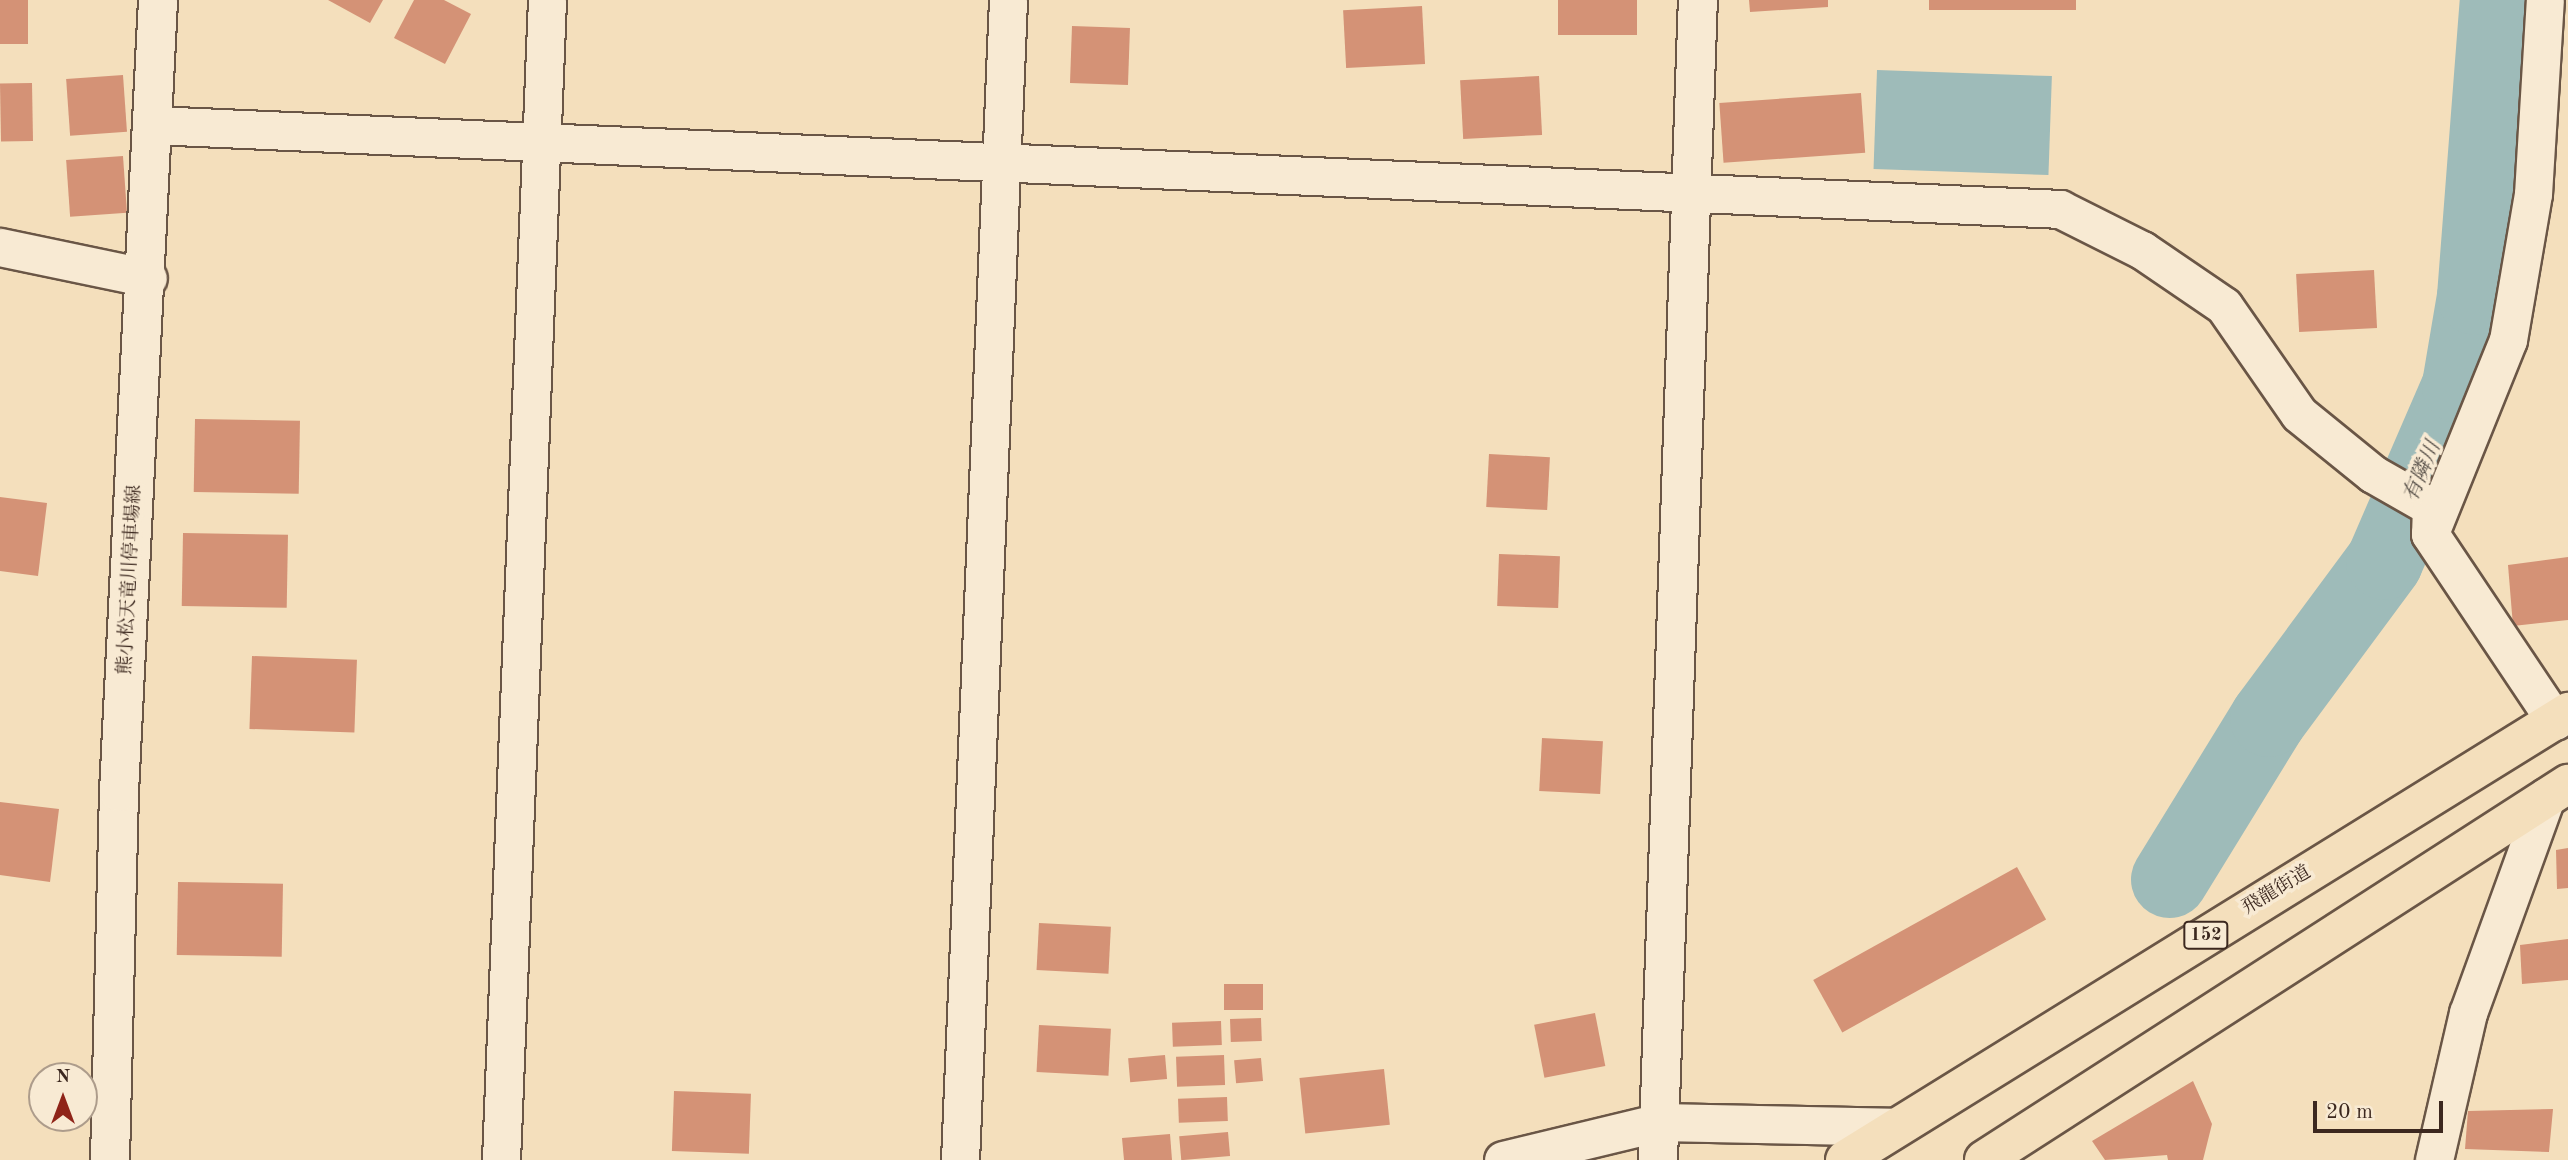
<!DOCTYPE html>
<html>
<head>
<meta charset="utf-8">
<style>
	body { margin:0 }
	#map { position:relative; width:2568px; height:1160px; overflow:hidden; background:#f4dfbc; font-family:"Old Standard TT","Noto Serif JP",serif }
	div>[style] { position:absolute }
	.water>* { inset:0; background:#9ebbb9; transform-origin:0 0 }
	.river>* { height:77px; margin:-38.5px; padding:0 38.5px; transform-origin:38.5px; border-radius:38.5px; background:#9ebbb9 }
	.building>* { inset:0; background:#d49276; transform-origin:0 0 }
	.roads { filter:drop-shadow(2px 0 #6a5646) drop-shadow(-2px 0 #6a5646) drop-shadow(0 2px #6a5646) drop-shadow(0 -2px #6a5646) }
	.minor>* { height:37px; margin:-18.5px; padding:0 18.5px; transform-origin:18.5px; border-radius:18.5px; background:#f8ead3 }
	.tertiary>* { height:38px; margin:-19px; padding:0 19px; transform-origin:19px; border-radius:19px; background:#f8ead3 }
	.secondary>* { height:38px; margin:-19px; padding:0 19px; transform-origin:19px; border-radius:19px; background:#f8ead3 }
	.trunk>* { height:38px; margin:-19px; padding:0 19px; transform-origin:19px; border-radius:19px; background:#f4dfbc }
	span { translate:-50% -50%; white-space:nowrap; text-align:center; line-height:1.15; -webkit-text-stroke:7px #f8ead3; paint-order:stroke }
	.shield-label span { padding:2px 5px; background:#f8ead3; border:2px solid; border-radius:5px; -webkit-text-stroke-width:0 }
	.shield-label { font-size:18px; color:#3c281f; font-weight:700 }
	.street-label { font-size:19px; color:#3c281f }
	.water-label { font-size:21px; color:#544d46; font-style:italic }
	.north { position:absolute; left:28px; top:1062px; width:70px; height:70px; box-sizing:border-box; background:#f8ead3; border:2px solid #ad9c8b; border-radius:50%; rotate:0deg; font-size:19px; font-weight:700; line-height:28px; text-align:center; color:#3c281f }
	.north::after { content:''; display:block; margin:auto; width:24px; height:32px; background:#8f2418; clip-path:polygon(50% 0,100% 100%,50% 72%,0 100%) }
	.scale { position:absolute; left:2313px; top:1101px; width:130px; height:32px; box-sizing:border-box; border:4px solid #3c281f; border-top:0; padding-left:9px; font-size:21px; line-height:24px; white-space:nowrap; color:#3c281f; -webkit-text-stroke:5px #f8ead3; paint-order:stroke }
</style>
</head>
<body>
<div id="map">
	<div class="water">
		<div style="left:1877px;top:70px;width:175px;height:99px;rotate:2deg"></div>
	</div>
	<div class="river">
		<div style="left:2169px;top:879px;width:189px;rotate:-58.4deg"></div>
		<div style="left:2268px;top:718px;width:195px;rotate:-53.5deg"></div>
		<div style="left:2384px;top:561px;width:192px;rotate:-66.6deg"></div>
		<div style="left:2460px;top:385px;width:90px;rotate:-80.4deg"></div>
		<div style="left:2475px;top:296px;width:297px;rotate:-85.6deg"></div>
	</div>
	<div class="building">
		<div style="left:0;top:0;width:28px;height:44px"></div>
		<div style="clip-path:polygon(328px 0,383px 0,370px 23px)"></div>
		<div style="clip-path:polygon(414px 0,444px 0,471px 14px,445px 64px,394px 38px)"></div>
		<div style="left:1558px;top:0;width:79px;height:35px"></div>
		<div style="clip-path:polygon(1749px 0,1828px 0,1828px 7px,1750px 12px)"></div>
		<div style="left:1929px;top:0;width:147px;height:10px"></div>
		<div style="left:1422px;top:6px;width:58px;height:79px;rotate:87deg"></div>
		<div style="left:1072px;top:26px;width:58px;height:57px;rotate:2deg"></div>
		<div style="left:123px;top:75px;width:57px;height:57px;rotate:86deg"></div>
		<div style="left:1539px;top:76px;width:59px;height:79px;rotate:87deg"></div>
		<div style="left:32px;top:83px;width:58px;height:32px;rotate:89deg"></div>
		<div style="left:1861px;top:93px;width:60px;height:142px;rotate:86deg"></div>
		<div style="left:123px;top:156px;width:57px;height:57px;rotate:86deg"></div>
		<div style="left:2374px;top:270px;width:58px;height:78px;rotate:87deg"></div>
		<div style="left:195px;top:419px;width:105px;height:73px;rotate:1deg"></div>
		<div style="left:1489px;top:454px;width:61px;height:53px;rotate:3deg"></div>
		<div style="clip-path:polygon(0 497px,47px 503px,38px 576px,0 571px)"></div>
		<div style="left:183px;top:533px;width:105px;height:73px;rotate:1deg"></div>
		<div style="left:1499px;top:554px;width:61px;height:52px;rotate:2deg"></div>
		<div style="clip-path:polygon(2568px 557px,2568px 620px,2513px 626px,2508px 565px)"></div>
		<div style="left:252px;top:656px;width:105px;height:73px;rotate:2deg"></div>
		<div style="left:1542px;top:738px;width:61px;height:53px;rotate:3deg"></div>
		<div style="clip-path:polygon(0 802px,59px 809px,50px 882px,0 875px)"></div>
		<div style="clip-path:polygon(2568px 848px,2568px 888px,2557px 889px,2556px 850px)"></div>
		<div style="left:2017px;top:867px;width:60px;height:233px;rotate:61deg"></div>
		<div style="left:178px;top:882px;width:105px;height:73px;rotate:1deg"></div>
		<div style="left:1039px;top:923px;width:72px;height:47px;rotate:3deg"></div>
		<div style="clip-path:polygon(2568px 939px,2568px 980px,2522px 984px,2520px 945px)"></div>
		<div style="left:1263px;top:984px;width:26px;height:39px;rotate:90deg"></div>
		<div style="left:1595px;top:1013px;width:54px;height:62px;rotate:79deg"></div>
		<div style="left:1261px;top:1018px;width:23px;height:31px;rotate:88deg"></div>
		<div style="left:1221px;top:1021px;width:24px;height:49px;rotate:88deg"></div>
		<div style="left:1039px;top:1025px;width:72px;height:47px;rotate:3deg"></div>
		<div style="left:1165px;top:1055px;width:24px;height:37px;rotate:85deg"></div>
		<div style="left:1224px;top:1055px;width:30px;height:48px;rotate:88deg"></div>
		<div style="left:1261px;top:1058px;width:23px;height:27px;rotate:85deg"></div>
		<div style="left:1384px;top:1069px;width:56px;height:85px;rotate:84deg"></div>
		<div style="clip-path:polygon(2193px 1081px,2212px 1124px,2203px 1160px,2168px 1160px,2167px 1155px,2105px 1160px,2092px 1141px)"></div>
		<div style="left:674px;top:1091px;width:77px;height:60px;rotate:2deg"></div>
		<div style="left:1227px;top:1097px;width:24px;height:49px;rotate:88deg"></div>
		<div style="clip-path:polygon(2553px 1109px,2549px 1152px,2465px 1149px,2468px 1111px)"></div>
		<div style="left:1228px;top:1132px;width:24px;height:49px;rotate:85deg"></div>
		<div style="clip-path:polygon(1170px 1134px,1172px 1160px,1124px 1160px,1122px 1138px)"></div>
	</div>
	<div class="roads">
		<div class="minor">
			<div style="left:153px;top:125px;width:1909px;rotate:2.52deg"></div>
			<div style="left:2060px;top:209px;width:92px;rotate:26.6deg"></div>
			<div style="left:2142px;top:250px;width:99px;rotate:34.3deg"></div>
			<div style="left:2224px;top:306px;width:131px;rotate:55.2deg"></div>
			<div style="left:2299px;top:414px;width:95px;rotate:39deg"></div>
			<div style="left:2373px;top:474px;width:67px;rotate:29.6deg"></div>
			<div style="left:2431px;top:507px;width:27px;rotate:92deg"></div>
			<div style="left:2430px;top:534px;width:225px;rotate:56.2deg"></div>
			<div style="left:0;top:247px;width:151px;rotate:11.8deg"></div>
			<div style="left:2430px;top:533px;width:208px;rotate:-68deg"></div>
			<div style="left:2508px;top:340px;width:148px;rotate:-80.3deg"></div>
			<div style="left:2533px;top:194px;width:194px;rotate:-86.5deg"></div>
			<div style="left:501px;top:1160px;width:1161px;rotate:-87.73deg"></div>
			<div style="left:960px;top:1160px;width:1161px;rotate:-87.63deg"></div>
			<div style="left:1503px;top:1160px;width:162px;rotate:-13.6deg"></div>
			<div style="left:1660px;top:1122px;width:232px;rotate:1.2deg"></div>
			<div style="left:2434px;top:1160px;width:151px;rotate:-77deg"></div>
			<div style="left:2468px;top:1013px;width:230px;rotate:-70.1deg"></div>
		</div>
		<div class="tertiary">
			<div style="left:1658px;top:1160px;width:1161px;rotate:-88.03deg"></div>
		</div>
		<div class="secondary">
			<div style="left:110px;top:1160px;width:368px;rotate:-88.6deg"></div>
			<div style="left:119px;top:792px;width:793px;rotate:-87.18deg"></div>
		</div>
		<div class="trunk">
			<div style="left:1845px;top:1160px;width:851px;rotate:-31.78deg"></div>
			<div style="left:1984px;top:1160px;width:695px;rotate:-32.77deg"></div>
		</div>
	</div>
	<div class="shield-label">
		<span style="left:2206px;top:935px">152</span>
	</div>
	<div class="street-label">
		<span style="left:131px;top:580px;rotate:-87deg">熊小松天竜川停車場線</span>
		<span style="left:2277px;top:891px;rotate:-31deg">飛龍街道</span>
	</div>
	<div class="water-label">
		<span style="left:2423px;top:472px;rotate:-67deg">有隣川</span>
	</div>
	<div class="north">N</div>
	<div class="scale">20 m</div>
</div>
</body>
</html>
